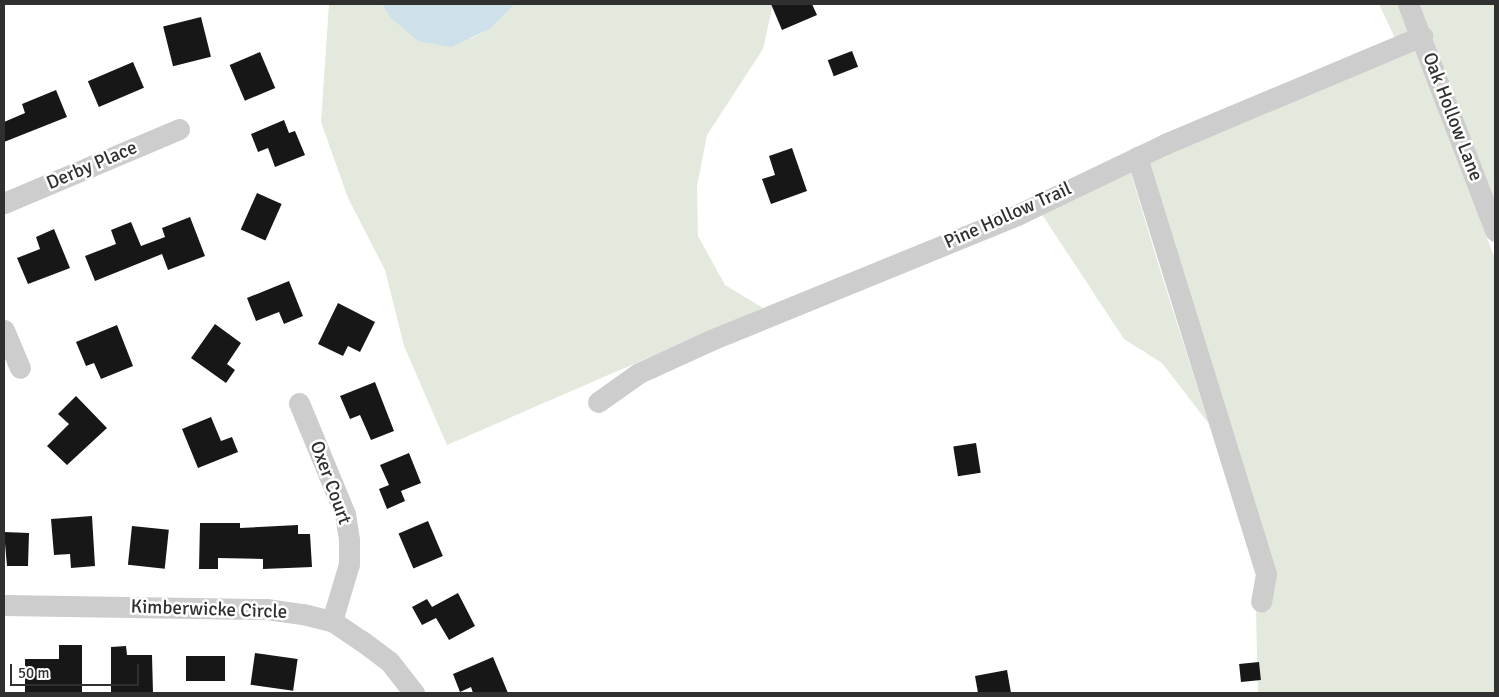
<!DOCTYPE html>
<html>
<head>
<meta charset="utf-8">
<style>
	body { margin:0 }
	#map { position:relative; width:1499px; height:697px; overflow:hidden; background:#fff; font-family:Signika,sans-serif }
	div>[style] { position:absolute }
	.green>* { inset:0; background:#e4e9dd }
	.water>* { inset:0; background:#cee0ea }
	.building>* { inset:0; background:#171717; transform-origin:0 0 }
	.street>* { height:21px; margin:-10.5px; padding:0 10.5px; transform-origin:10.5px; border-radius:10.5px; background:#cdcdcd }
	span { translate:-50% -50%; white-space:nowrap; text-align:center; line-height:1.15; -webkit-text-stroke:5px #fff; paint-order:stroke }
	.street-label { font-size:19px; color:#303030 }
	.frame { position:absolute; inset:0; border:5px solid #303030; pointer-events:none }
	.scale { position:absolute; left:10px; top:664px; width:129px; height:22px; box-sizing:border-box; border:2px solid #303030; border-top:0; padding-left:6px; font-size:15px; line-height:18px; white-space:nowrap; color:#303030; -webkit-text-stroke:4px #fff; paint-order:stroke }
</style>
</head>
<body>
<div id="map">
	<div class="green">
		<div style="clip-path:polygon(329px 4px,382px 4px,390px 17px,470px 39px,490px 29px,515px 4px,773px 4px,763px 49px,707px 135px,697px 186px,698px 236px,725px 285px,763px 308px,447px 445px,404px 346px,385px 270px,348px 198px,321px 122px)"></div>
		<div style="clip-path:polygon(1379px 4px,1397px 4px,1409px 32px,1395px 38px)"></div>
		<div style="clip-path:polygon(1419px 4px,1495px 4px,1495px 202px,1434px 41px)"></div>
		<div style="clip-path:polygon(1415px 49px,1495px 259px,1495px 693px,1258px 693px,1256px 610px,1269px 611px,1276px 574px,1148px 161px)"></div>
		<div style="clip-path:polygon(1130px 170px,1156px 257px,1209px 424px,1162px 363px,1124px 339px,1041px 213px)"></div>
	</div>
	<div class="water">
		<div style="clip-path:polygon(382px 4px,515px 4px,490px 29px,451px 47px,418px 41px,390px 17px)"></div>
	</div>
	<div class="building">
		<div style="clip-path:polygon(771px 4px,812px 4px,817px 15px,782px 30px)"></div>
		<div style="left:201px;top:17px;width:41px;height:39px;rotate:76deg"></div>
		<div style="left:852px;top:51px;width:17px;height:26px;rotate:69deg"></div>
		<div style="left:260px;top:52px;width:39px;height:33px;rotate:67deg"></div>
		<div style="left:133px;top:62px;width:28px;height:49px;rotate:67deg"></div>
		<div style="clip-path:polygon(56px 90px,67px 117px,4px 142px,4px 122px,25px 113px,22px 104px)"></div>
		<div style="clip-path:polygon(284px 120px,289px 133px,295px 131px,305px 155px,275px 167px,268px 148px,258px 152px,251px 134px)"></div>
		<div style="clip-path:polygon(792px 148px,807px 191px,771px 204px,762px 179px,775px 175px,769px 156px)"></div>
		<div style="left:257px;top:193px;width:27px;height:40px;rotate:24deg"></div>
		<div style="clip-path:polygon(190px 217px,205px 256px,168px 270px,162px 254px,95px 281px,85px 256px,116px 244px,111px 230px,131px 222px,141px 246px,165px 237px,162px 228px)"></div>
		<div style="clip-path:polygon(54px 229px,70px 268px,28px 284px,17px 258px,40px 249px,36px 237px)"></div>
		<div style="clip-path:polygon(289px 281px,303px 316px,284px 324px,279px 312px,256px 321px,247px 298px)"></div>
		<div style="clip-path:polygon(338px 303px,375px 322px,360px 352px,348px 346px,343px 356px,318px 344px)"></div>
		<div style="clip-path:polygon(215px 324px,241px 343px,227px 364px,235px 370px,226px 383px,191px 358px)"></div>
		<div style="clip-path:polygon(117px 325px,133px 366px,101px 379px,94px 363px,86px 366px,76px 342px)"></div>
		<div style="clip-path:polygon(375px 382px,394px 431px,371px 440px,360px 415px,350px 419px,340px 396px)"></div>
		<div style="clip-path:polygon(76px 396px,107px 428px,67px 465px,47px 446px,69px 424px,58px 414px)"></div>
		<div style="clip-path:polygon(211px 417px,221px 441px,232px 437px,238px 452px,198px 468px,182px 429px)"></div>
		<div style="left:976px;top:443px;width:30px;height:23px;rotate:81deg"></div>
		<div style="clip-path:polygon(409px 453px,421px 483px,401px 491px,405px 501px,387px 509px,379px 489px,389px 485px,380px 465px)"></div>
		<div style="clip-path:polygon(92px 516px,95px 566px,71px 568px,70px 554px,54px 555px,51px 519px)"></div>
		<div style="left:428px;top:521px;width:38px;height:32px;rotate:67deg"></div>
		<div style="clip-path:polygon(200px 523px,240px 523px,240px 528px,298px 525px,298px 534px,310px 534px,312px 567px,263px 569px,263px 559px,218px 558px,218px 569px,199px 569px)"></div>
		<div style="left:132px;top:526px;width:37px;height:39px;rotate:6deg"></div>
		<div style="clip-path:polygon(4px 532px,29px 533px,28px 566px,7px 566px)"></div>
		<div style="clip-path:polygon(458px 593px,475px 626px,449px 640px,436px 618px,422px 625px,412px 607px,427px 599px,432px 607px)"></div>
		<div style="clip-path:polygon(59px 645px,82px 645px,82px 693px,25px 693px,25px 659px,59px 659px)"></div>
		<div style="clip-path:polygon(126px 646px,127px 655px,152px 655px,153px 693px,111px 693px,111px 647px)"></div>
		<div style="left:255px;top:653px;width:43px;height:32px;rotate:8deg"></div>
		<div style="left:186px;top:656px;width:39px;height:25px"></div>
		<div style="clip-path:polygon(493px 657px,508px 693px,473px 693px,471px 687px,460px 692px,453px 674px)"></div>
		<div style="left:1259px;top:662px;width:18px;height:20px;rotate:84deg"></div>
		<div style="clip-path:polygon(1007px 670px,1011px 693px,978px 693px,975px 676px)"></div>
	</div>
	<div class="street">
		<div style="left:1408px;top:4px;width:243px;rotate:69deg"></div>
		<div style="left:1137px;top:157px;width:436px;rotate:72.8deg"></div>
		<div style="left:1266px;top:574px;width:28px;rotate:100deg"></div>
		<div style="left:4px;top:203px;width:190px;rotate:-22.9deg"></div>
		<div style="left:4px;top:330px;width:41px;rotate:67.2deg"></div>
		<div style="left:598px;top:402px;width:50px;rotate:-35.3deg"></div>
		<div style="left:639px;top:373px;width:79px;rotate:-24.6deg"></div>
		<div style="left:711px;top:340px;width:331px;rotate:-22.2deg"></div>
		<div style="left:1017px;top:215px;width:164px;rotate:-25.6deg"></div>
		<div style="left:1165px;top:144px;width:279px;rotate:-22.8deg"></div>
		<div style="left:299px;top:403px;width:120px;rotate:67.5deg"></div>
		<div style="left:345px;top:514px;width:26px;rotate:81deg"></div>
		<div style="left:349px;top:540px;width:24px;rotate:90deg"></div>
		<div style="left:349px;top:564px;width:59px;rotate:106.6deg"></div>
		<div style="left:4px;top:605px;width:262px;rotate:0.9deg"></div>
		<div style="left:266px;top:609px;width:37px;rotate:8deg"></div>
		<div style="left:303px;top:614px;width:30px;rotate:14deg"></div>
		<div style="left:332px;top:621px;width:36px;rotate:34deg"></div>
		<div style="left:362px;top:641px;width:34px;rotate:37deg"></div>
		<div style="left:389px;top:661px;width:41px;rotate:52deg"></div>
	</div>
	<div class="street-label">
		<span style="left:1452px;top:117px;rotate:69deg">Oak Hollow Lane</span>
		<span style="left:92px;top:166px;rotate:-23deg">Derby Place</span>
		<span style="left:1008px;top:216px;rotate:-24deg">Pine Hollow Trail</span>
		<span style="left:330px;top:483px;rotate:70deg">Oxer Court</span>
		<span style="left:209px;top:610px;rotate:2deg">Kimberwicke Circle</span>
	</div>
	<div class="frame"></div>
	<div class="scale">50 m</div>
</div>
</body>
</html>
